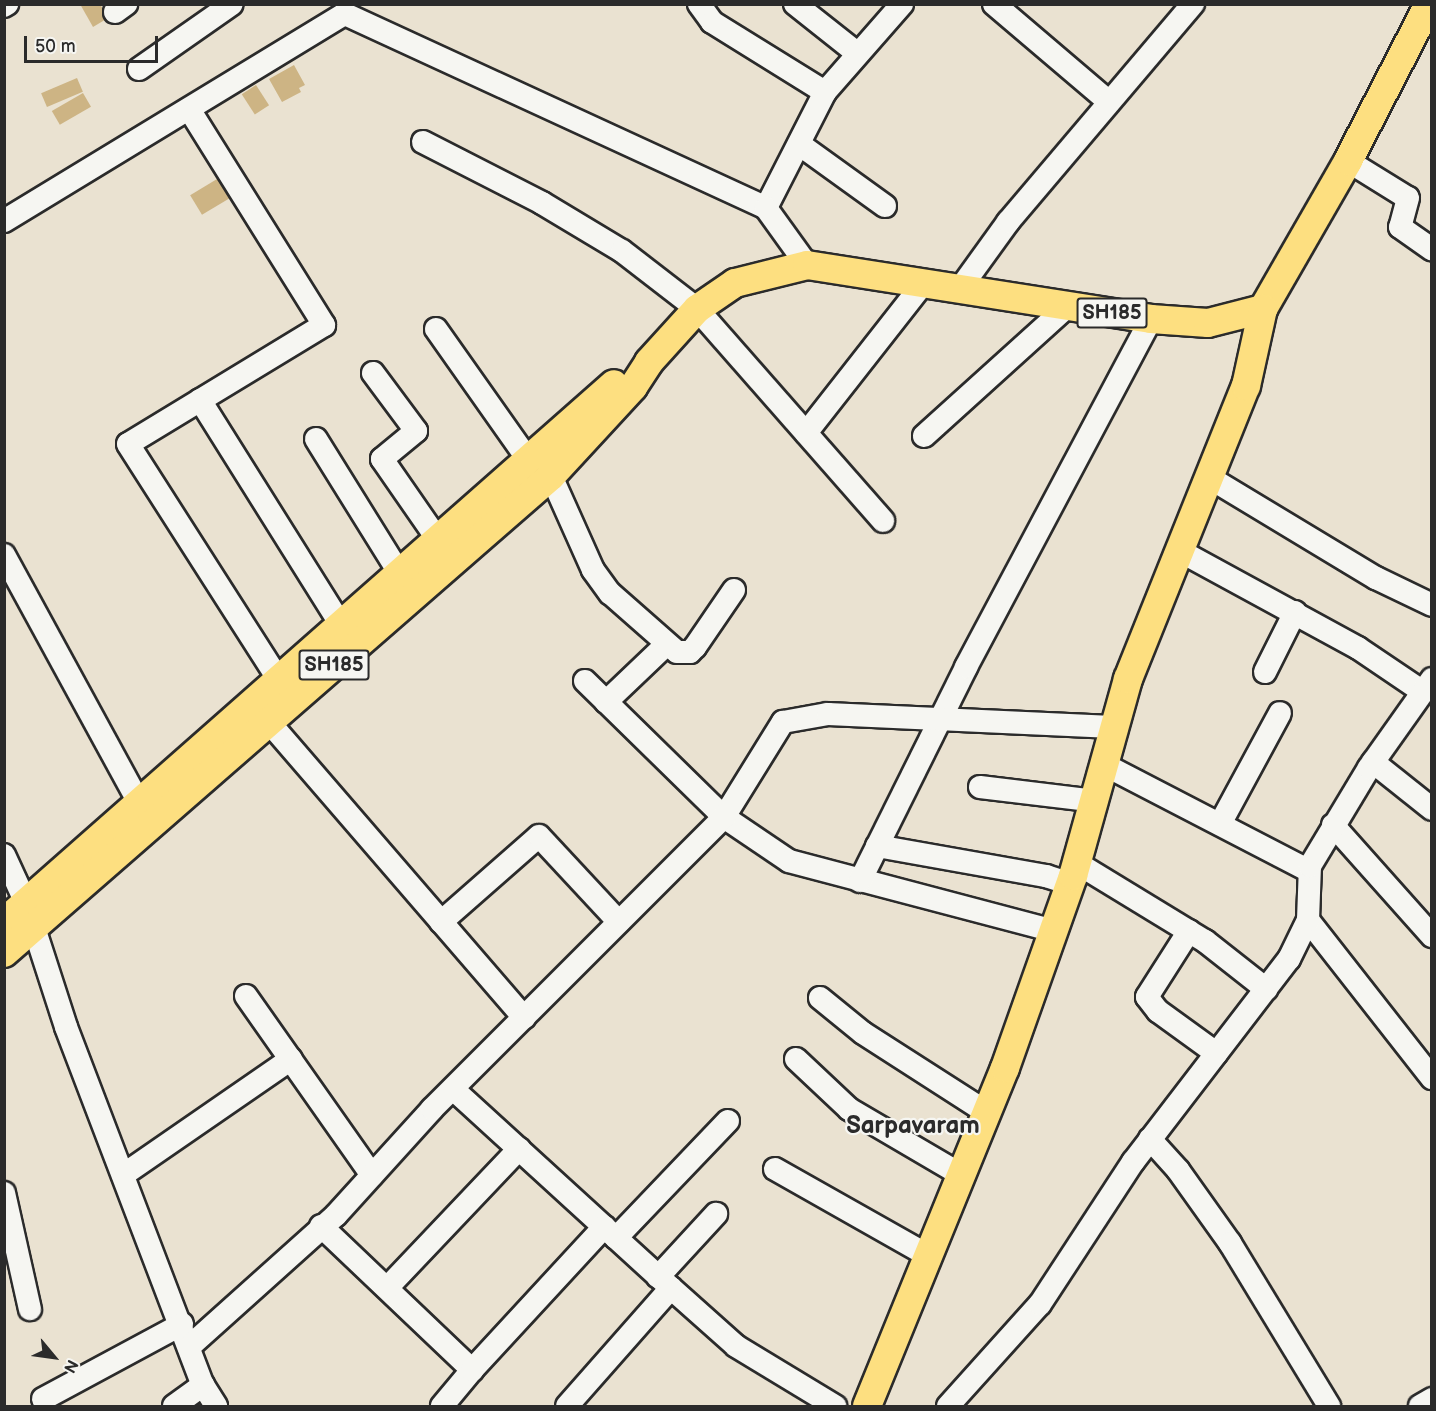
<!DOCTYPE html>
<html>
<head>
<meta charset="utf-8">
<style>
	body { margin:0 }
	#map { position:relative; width:1436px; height:1411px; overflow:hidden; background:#eae2d1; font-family:"Balsamiq Sans",sans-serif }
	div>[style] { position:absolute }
	.building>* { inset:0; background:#cdb484; transform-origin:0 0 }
	.roads { filter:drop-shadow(2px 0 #2b2b2b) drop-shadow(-2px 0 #2b2b2b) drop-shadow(0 2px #2b2b2b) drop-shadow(0 -2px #2b2b2b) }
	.minor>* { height:22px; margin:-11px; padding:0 11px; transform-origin:11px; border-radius:11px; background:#f6f6f2 }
	.major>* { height:28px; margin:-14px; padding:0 14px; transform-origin:14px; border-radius:14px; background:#fddf80 }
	span { translate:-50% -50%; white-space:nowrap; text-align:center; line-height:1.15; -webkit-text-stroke:4.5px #f6f6f2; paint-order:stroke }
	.shield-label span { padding:2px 4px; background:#f6f6f2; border:2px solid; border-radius:4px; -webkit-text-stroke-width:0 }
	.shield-label { font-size:20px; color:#2b2b2b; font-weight:700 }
	.quarter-label { font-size:24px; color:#2b2b2b; font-weight:700 }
	.frame { position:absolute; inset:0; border:6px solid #2b2b2b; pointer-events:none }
	.north { position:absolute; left:24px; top:1327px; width:60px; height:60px; -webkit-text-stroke:4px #f6f6f2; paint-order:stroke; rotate:119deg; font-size:16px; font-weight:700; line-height:24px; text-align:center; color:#2b2b2b }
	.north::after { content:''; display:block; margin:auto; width:21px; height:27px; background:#2b2b2b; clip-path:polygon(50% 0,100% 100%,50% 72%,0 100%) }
	.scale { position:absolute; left:24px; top:36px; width:134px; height:27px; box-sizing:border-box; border:3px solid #2b2b2b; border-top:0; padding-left:8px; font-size:18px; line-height:21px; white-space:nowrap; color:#2b2b2b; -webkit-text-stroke:4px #f6f6f2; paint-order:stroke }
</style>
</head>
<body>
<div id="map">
	<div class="building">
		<div style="clip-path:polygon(80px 4px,100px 4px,108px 18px,93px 27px)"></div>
		<div style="clip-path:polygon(294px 65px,305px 85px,299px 88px,301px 92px,282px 102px,269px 79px)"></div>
		<div style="left:77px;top:78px;width:15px;height:39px;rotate:67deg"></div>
		<div style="left:256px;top:85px;width:24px;height:17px;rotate:57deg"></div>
		<div style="left:83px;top:93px;width:16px;height:36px;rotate:60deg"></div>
		<div style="left:227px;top:173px;width:23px;height:43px;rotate:59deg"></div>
	</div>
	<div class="roads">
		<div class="minor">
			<div style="left:699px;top:4px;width:22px;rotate:54deg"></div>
			<div style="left:712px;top:22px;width:133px;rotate:31.8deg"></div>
			<div style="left:825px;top:92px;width:130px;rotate:117deg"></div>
			<div style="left:795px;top:4px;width:80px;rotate:38.4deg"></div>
			<div style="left:994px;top:4px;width:151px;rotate:40.4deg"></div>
			<div style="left:4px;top:6px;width:4px;rotate:-34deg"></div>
			<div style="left:115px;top:12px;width:14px;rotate:-36deg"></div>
			<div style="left:139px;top:69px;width:113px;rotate:-35deg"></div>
			<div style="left:825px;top:92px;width:117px;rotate:-48.8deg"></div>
			<div style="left:189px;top:109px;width:255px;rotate:58deg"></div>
			<div style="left:324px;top:325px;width:229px;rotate:148.7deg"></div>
			<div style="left:128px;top:444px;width:280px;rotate:57.4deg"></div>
			<div style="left:423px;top:142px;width:134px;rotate:27.1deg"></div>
			<div style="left:542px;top:203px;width:93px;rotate:31deg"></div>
			<div style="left:622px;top:251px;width:95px;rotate:37.7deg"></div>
			<div style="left:697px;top:309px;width:282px;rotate:48.7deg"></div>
			<div style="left:799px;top:144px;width:106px;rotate:35.8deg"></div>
			<div style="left:1348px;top:161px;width:70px;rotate:31.7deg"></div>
			<div style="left:1408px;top:198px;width:30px;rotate:105deg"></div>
			<div style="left:1400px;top:227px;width:39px;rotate:35deg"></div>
			<div style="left:4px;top:221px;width:399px;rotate:-31.3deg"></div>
			<div style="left:345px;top:14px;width:464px;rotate:24.7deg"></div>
			<div style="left:766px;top:208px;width:70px;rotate:54.3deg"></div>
			<div style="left:959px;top:290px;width:84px;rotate:-54.2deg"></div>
			<div style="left:1008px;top:222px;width:286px;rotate:-49.7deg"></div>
			<div style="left:436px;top:329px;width:158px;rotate:54.8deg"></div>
			<div style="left:373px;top:373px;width:72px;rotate:53.4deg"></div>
			<div style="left:416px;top:431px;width:44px;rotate:140.5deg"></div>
			<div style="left:382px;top:459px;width:98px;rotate:55.3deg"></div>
			<div style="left:200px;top:400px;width:266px;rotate:57.9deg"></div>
			<div style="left:806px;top:433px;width:189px;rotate:-51.9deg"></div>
			<div style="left:924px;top:436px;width:194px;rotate:-42.1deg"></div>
			<div style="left:316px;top:439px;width:159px;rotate:58.1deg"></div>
			<div style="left:551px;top:476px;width:103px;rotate:65.9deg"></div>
			<div style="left:593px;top:570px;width:29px;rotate:54deg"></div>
			<div style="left:610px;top:593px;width:89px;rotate:41.4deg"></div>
			<div style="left:677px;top:652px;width:13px"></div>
			<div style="left:690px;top:652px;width:7px;rotate:-45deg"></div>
			<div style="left:695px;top:647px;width:69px;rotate:-55.6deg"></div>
			<div style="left:1210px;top:478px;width:194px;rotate:31.1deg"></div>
			<div style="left:1376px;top:578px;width:62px;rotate:25.7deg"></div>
			<div style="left:1180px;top:551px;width:203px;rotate:28.6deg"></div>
			<div style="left:1358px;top:648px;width:78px;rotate:34.1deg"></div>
			<div style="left:4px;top:555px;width:282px;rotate:61.4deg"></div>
			<div style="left:1265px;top:672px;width:67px;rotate:-63.4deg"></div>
			<div style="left:585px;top:681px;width:194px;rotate:44.4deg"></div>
			<div style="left:724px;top:817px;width:78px;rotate:34.1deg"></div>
			<div style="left:789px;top:861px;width:271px;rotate:14.8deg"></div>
			<div style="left:606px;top:702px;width:84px;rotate:-43.6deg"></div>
			<div style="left:268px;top:721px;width:392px;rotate:49.2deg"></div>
			<div style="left:1373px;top:762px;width:75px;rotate:38.5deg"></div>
			<div style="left:1103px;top:764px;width:232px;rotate:27.4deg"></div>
			<div style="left:980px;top:787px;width:116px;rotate:6.9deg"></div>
			<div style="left:1220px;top:824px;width:126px;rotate:-61.6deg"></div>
			<div style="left:1333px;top:825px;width:149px;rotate:48.3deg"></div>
			<div style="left:877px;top:846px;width:172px;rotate:10.1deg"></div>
			<div style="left:1046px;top:876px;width:25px;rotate:18deg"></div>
			<div style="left:4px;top:855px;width:53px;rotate:65.4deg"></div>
			<div style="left:26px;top:903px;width:130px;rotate:72.1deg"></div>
			<div style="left:66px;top:1027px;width:383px;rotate:69.1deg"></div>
			<div style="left:203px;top:1385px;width:25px;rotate:58deg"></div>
			<div style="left:1077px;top:863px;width:150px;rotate:31.4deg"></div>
			<div style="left:1205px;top:941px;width:78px;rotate:38.2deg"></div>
			<div style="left:860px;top:881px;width:239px;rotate:-63.6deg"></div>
			<div style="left:966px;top:667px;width:394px;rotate:-62deg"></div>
			<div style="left:1308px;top:920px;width:201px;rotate:51.9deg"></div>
			<div style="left:441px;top:922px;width:130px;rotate:-41.3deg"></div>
			<div style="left:539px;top:836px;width:117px;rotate:47.1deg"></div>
			<div style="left:1189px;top:931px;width:78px;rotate:122.5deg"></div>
			<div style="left:1147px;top:997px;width:18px;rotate:52deg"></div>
			<div style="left:1158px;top:1011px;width:72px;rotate:35.9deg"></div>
			<div style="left:246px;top:996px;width:219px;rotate:54.9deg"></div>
			<div style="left:820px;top:998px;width:55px;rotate:39.1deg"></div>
			<div style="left:863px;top:1033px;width:146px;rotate:32.7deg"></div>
			<div style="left:796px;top:1059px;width:73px;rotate:43.3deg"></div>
			<div style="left:849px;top:1109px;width:129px;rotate:30.4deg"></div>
			<div style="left:453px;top:1089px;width:295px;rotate:42.4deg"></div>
			<div style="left:671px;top:1288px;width:157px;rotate:131.4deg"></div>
			<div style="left:1150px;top:1139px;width:42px;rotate:47.9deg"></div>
			<div style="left:1178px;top:1170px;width:90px;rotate:54.5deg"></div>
			<div style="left:1230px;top:1243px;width:191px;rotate:58.7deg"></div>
			<div style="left:775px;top:1169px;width:175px;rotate:29.5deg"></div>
			<div style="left:123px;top:1175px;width:204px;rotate:-34.6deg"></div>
			<div style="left:4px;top:1193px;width:119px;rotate:77.4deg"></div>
			<div style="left:321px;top:1226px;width:209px;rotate:43.6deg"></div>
			<div style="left:472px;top:1370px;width:47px;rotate:129.8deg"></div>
			<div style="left:616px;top:1238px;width:162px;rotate:-46.3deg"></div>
			<div style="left:658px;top:1277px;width:86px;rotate:-47.4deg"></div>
			<div style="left:387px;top:1288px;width:192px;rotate:-46.5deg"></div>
			<div style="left:671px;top:1288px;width:87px;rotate:41.7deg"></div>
			<div style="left:736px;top:1346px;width:116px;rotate:31.2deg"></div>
			<div style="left:190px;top:1346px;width:196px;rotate:-41.9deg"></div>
			<div style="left:336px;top:1215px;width:143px;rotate:-47.8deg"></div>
			<div style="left:432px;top:1109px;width:413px;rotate:-45deg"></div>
			<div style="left:724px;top:817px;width:112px;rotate:-58.2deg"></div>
			<div style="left:783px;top:722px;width:46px;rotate:-10.1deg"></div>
			<div style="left:828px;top:714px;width:285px;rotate:2.6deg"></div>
			<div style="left:472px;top:1370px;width:195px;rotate:-47.3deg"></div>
			<div style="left:43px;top:1399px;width:158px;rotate:-28.3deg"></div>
			<div style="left:174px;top:1406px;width:36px;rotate:-36deg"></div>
			<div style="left:948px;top:1406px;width:137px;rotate:-48deg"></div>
			<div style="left:1040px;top:1304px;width:170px;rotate:-56.8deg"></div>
			<div style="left:1133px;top:1162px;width:256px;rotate:-52.5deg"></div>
			<div style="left:1289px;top:959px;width:43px;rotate:-64deg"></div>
			<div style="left:1308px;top:920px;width:54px;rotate:-87.9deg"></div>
			<div style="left:1310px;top:866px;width:114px;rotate:-59deg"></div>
			<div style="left:1369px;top:768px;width:109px;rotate:-54.7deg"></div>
			<div style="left:1420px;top:1406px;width:14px;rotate:-30deg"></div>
		</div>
		<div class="major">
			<div style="left:4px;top:922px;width:813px;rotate:-41.41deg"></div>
			<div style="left:4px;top:953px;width:726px;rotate:-41.09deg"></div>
			<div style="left:551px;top:476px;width:121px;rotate:-47.3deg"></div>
			<div style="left:633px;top:387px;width:30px;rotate:-57deg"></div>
			<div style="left:649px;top:362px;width:72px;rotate:-47.8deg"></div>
			<div style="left:697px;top:309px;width:46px;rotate:-34.4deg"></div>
			<div style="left:735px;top:283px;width:74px;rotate:-14deg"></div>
			<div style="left:807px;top:265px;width:348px;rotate:8.9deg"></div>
			<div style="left:1151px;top:319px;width:57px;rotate:4deg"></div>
			<div style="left:1208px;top:323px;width:57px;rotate:-14.3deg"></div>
			<div style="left:1263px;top:309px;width:171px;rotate:-60.1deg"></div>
			<div style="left:1348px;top:161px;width:177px;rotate:-62.7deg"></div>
			<div style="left:867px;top:1406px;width:365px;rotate:-67.8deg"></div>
			<div style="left:1005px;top:1068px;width:204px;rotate:-70.5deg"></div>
			<div style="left:1073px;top:876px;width:205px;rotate:-74.4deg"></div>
			<div style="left:1128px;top:679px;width:316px;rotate:-68.1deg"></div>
			<div style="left:1246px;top:386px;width:79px;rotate:-77.6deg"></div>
		</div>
	</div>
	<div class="shield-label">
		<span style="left:1112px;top:313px">SH185</span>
		<span style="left:334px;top:665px">SH185</span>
	</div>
	<div class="quarter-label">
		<span style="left:913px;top:1126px">Sarpavaram</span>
	</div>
	<div class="frame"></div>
	<div class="north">N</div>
	<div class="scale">50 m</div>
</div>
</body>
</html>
